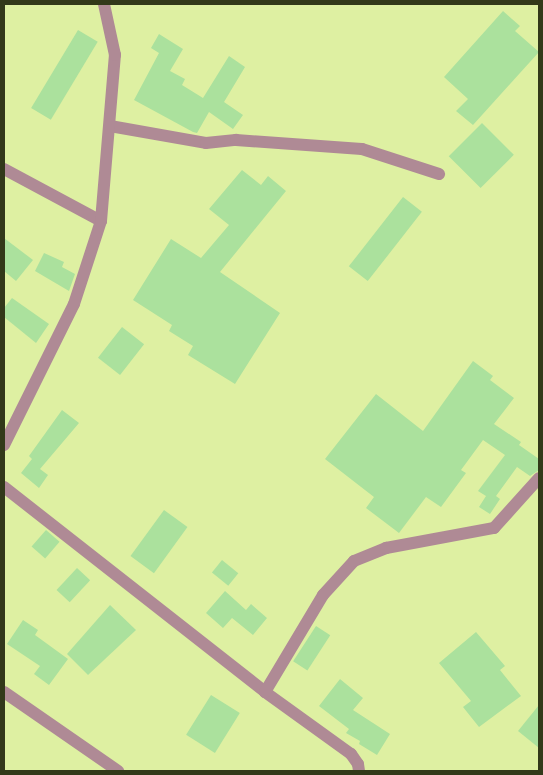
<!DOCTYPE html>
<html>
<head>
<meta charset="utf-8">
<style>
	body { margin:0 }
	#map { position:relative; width:543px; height:775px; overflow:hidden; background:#def0a2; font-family:Spectral,serif }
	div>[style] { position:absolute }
	.building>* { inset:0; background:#abe19d; transform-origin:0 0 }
	.minor>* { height:12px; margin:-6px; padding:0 6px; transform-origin:6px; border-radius:6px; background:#af8a95 }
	span { translate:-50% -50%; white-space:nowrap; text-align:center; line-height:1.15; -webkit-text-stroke:5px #ebfeaf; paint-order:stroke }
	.frame { position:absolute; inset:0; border:5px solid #323919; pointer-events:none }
</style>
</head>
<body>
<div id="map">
	<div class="building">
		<div style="clip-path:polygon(503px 11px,520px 26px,515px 31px,539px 52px,473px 125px,456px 111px,468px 99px,444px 77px)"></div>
		<div style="left:78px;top:30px;width:23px;height:91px;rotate:31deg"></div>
		<div style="clip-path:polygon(159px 34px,183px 49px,170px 71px,185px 79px,182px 85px,203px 98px,229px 56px,245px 67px,224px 102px,243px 115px,233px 129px,209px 112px,197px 133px,193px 132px,134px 100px,159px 53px,151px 48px)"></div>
		<div style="left:482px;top:123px;width:45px;height:47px;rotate:45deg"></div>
		<div style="clip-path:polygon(242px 170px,261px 185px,268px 176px,286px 191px,220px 272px,280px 313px,235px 384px,188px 355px,193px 346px,169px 331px,172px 325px,133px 300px,171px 239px,201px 258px,229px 225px,209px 209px)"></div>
		<div style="left:403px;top:197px;width:24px;height:88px;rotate:38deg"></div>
		<div style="clip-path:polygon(4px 238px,33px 260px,16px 281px,4px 271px)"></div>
		<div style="clip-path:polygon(44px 253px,64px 262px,62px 267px,75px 274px,69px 291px,35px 271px)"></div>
		<div style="clip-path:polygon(12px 298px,49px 324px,36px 343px,4px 317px,4px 308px)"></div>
		<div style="left:122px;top:327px;width:28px;height:39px;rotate:38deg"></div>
		<div style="clip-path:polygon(473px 361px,493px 376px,490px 380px,514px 398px,494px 424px,521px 442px,519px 445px,539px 459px,539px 470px,530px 476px,517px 467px,496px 496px,500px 499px,490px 514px,479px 507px,486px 496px,478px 491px,505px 455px,483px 440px,461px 470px,466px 473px,441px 507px,426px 497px,399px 533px,366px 508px,374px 497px,325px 459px,376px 394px,423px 431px)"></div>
		<div style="clip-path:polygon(62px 410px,79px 423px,40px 469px,48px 475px,39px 488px,21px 473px,32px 459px,29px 456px)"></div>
		<div style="left:164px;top:510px;width:29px;height:57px;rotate:36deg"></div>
		<div style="left:46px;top:530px;width:18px;height:22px;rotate:41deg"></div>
		<div style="left:222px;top:560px;width:21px;height:16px;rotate:39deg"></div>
		<div style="left:77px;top:568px;width:18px;height:30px;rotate:43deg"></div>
		<div style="clip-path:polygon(225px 591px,246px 610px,251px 604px,267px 618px,253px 635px,232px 618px,223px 628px,206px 613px)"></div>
		<div style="clip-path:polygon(110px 605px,136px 630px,88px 675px,67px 654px)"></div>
		<div style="clip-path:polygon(23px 620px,38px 630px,35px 635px,68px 659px,49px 685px,34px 674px,40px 666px,7px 644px)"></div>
		<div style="left:316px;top:626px;width:17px;height:42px;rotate:33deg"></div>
		<div style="clip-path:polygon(476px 632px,505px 666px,500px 670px,521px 696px,479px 727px,463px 707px,471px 701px,439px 663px)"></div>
		<div style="clip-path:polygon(340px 679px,363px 698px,353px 710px,390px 734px,377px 755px,359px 744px,360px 741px,346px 733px,349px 729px,319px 706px)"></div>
		<div style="left:211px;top:695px;width:34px;height:47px;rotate:32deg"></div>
		<div style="clip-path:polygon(539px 705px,539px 748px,518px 731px)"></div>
	</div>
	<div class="minor">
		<div style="left:110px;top:126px;width:97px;rotate:10deg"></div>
		<div style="left:206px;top:143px;width:30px;rotate:-6deg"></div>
		<div style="left:236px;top:140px;width:126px;rotate:4.1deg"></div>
		<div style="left:362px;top:149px;width:81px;rotate:18deg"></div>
		<div style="left:4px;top:169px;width:110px;rotate:28.2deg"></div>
		<div style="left:4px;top:445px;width:157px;rotate:-63.6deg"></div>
		<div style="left:74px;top:304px;width:87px;rotate:-72deg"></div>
		<div style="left:101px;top:221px;width:167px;rotate:-85.2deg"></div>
		<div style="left:115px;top:55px;width:52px;rotate:-102.2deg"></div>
		<div style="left:4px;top:487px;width:332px;rotate:38.1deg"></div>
		<div style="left:265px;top:692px;width:106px;rotate:35.8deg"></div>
		<div style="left:351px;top:754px;width:12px;rotate:55deg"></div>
		<div style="left:358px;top:764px;width:7px;rotate:82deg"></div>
		<div style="left:4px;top:692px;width:139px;rotate:34.7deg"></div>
		<div style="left:265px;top:692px;width:113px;rotate:-59.1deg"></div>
		<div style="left:323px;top:595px;width:46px;rotate:-47.6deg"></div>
		<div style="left:354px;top:561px;width:35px;rotate:-22deg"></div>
		<div style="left:386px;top:548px;width:110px;rotate:-10.5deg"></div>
		<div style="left:494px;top:528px;width:67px;rotate:-48deg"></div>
	</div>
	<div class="frame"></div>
</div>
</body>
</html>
